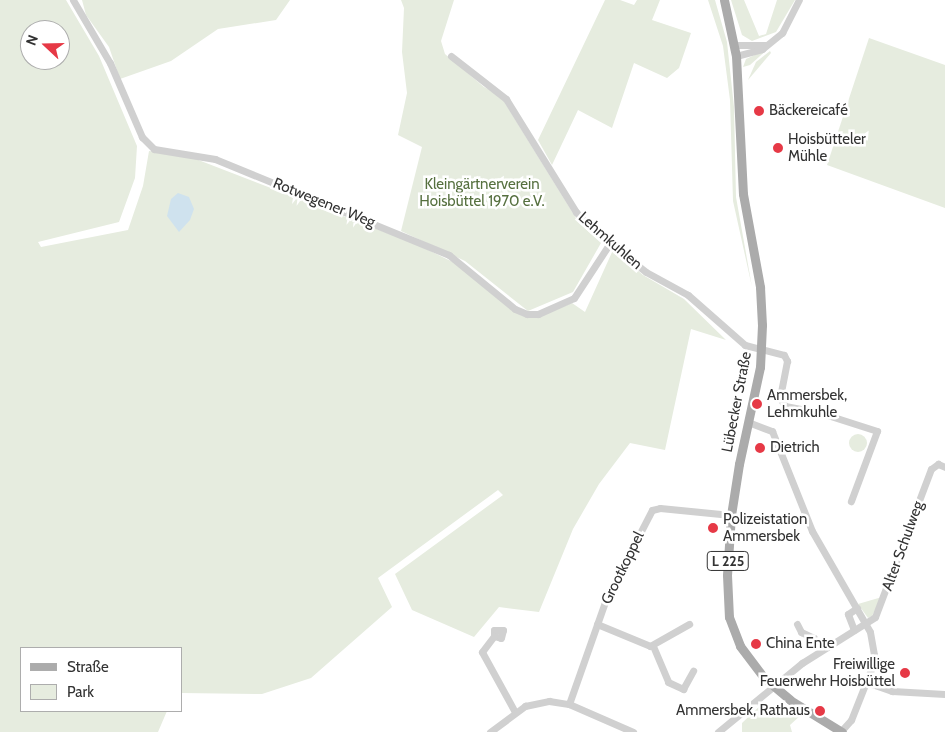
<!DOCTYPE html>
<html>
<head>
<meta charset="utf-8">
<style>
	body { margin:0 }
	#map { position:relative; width:945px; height:732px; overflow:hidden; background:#fff; font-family:Cabin,sans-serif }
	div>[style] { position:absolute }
	.green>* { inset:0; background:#e6ecdf }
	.round { border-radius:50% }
	.water>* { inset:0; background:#cfe2ee }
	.minor>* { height:7px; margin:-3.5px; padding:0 3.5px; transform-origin:3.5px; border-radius:3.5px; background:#d0d0d0 }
	.major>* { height:9px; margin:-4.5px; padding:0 4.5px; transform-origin:4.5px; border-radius:4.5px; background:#ababab }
	.dots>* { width:14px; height:14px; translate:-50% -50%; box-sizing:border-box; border:2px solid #fff; border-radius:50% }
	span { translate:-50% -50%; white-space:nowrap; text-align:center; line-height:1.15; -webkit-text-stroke:5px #fff; paint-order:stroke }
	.shield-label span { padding:1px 4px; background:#fff; border:1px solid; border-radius:4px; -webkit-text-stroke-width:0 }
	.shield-label { font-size:14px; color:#333; font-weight:700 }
	.poi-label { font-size:15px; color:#333 }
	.left { translate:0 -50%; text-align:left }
	.right { translate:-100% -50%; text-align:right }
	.park-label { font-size:15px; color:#56703f }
	.street-label { font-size:15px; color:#333 }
	.legend { position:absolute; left:20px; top:647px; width:162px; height:65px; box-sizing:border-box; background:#fff; border:1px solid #adadad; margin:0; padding:6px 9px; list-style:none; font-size:15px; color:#333 }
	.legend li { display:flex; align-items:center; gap:10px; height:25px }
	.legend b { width:25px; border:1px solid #adadad }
	.north { position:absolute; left:20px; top:20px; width:50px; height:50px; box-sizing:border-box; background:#fff; border:1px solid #adadad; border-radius:50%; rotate:291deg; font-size:14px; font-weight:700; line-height:20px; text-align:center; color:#333 }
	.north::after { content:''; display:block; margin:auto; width:18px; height:22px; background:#e63946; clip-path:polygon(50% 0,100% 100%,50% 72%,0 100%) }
</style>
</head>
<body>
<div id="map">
	<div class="green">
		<div style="clip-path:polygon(evenodd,0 0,66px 0,99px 56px,137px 146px,135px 178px,119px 222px,38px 242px,41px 247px,128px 230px,143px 186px,149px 151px,188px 156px,418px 245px,463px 267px,520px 315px,536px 318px,572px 303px,585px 312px,613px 250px,643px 275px,684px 299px,726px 340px,691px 329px,665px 450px,630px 443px,599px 484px,573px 529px,539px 612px,499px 607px,474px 637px,412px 610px,395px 574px,503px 495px,498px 490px,378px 578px,392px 607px,311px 678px,262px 694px,181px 693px,181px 648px,21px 648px,21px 711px,167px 711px,158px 732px,0 732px,0 0,30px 30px,60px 30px,60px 60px,30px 60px,30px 30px)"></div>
		<div style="clip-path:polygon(82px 0,290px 0,276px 20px,218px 29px,171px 61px,120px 79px,109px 47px,86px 15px)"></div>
		<div style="clip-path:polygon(401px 0,454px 0,441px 41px,445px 54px,484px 87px,500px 95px,579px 223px,601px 243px,573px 292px,528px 311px,465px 261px,401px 231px,422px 147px,398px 135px,407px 93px,402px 52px,404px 8px)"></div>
		<div style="clip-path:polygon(605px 0,620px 0,634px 5px,637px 0,660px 0,652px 20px,691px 33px,679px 68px,667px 78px,634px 63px,612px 128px,578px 110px,552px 165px,538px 140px)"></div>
		<div style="clip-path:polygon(708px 0,715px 0,727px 42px,734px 107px,736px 197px,752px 287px,733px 201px,730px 100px,723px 46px)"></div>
		<div style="clip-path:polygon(731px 0,744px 0,759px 36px,766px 34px,777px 0,795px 0,776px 32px,752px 41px,742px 35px)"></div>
		<div style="clip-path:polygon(869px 38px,945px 65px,945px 208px,827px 165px)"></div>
		<div style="clip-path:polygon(768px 49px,750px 65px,743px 67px,746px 59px)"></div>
		<div style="clip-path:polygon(770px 51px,771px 53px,748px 80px,756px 62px)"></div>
		<div class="round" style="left:849px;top:434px;width:18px;height:18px"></div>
		<div style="clip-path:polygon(882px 597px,872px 616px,868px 618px,858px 604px)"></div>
		<div style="clip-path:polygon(764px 702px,771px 706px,781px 702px,801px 715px,790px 725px,792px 732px,742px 732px,742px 723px)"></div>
	</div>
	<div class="water">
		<div style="clip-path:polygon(178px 193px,189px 197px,194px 209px,190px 220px,179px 232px,167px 216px,171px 199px)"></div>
	</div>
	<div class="minor">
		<div style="left:73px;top:0;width:73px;rotate:59.6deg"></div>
		<div style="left:110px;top:63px;width:81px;rotate:66.6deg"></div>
		<div style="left:142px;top:137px;width:17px;rotate:45deg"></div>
		<div style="left:154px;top:149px;width:62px;rotate:9.3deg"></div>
		<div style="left:215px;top:159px;width:253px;rotate:22.3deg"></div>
		<div style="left:449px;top:255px;width:85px;rotate:39.3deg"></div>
		<div style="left:515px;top:309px;width:13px;rotate:23deg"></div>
		<div style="left:527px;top:314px;width:11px"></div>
		<div style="left:538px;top:314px;width:39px;rotate:-24deg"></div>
		<div style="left:574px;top:298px;width:66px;rotate:-56.8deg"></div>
		<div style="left:734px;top:45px;width:31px"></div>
		<div style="left:451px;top:56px;width:70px;rotate:38deg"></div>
		<div style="left:506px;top:99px;width:133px;rotate:58.2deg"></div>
		<div style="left:576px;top:212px;width:22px;rotate:47deg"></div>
		<div style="left:591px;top:228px;width:70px;rotate:38.7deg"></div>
		<div style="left:646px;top:272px;width:48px;rotate:28.7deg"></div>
		<div style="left:688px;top:295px;width:76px;rotate:41.3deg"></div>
		<div style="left:745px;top:345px;width:40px;rotate:14.4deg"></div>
		<div style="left:784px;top:355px;width:7px;rotate:63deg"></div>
		<div style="left:787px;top:361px;width:38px;rotate:101deg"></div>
		<div style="left:780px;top:398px;width:9px;rotate:58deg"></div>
		<div style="left:785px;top:406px;width:37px;rotate:11deg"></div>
		<div style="left:821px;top:413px;width:59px;rotate:17.8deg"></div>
		<div style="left:877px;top:431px;width:75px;rotate:110.4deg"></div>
		<div style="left:736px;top:56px;width:27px;rotate:-15deg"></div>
		<div style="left:762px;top:49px;width:26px;rotate:-39deg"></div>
		<div style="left:782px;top:33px;width:37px;rotate:-63deg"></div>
		<div style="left:748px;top:422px;width:26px;rotate:21deg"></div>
		<div style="left:772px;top:431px;width:108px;rotate:68.2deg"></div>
		<div style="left:812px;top:531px;width:116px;rotate:60.1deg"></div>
		<div style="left:870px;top:632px;width:23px;rotate:80deg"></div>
		<div style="left:874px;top:655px;width:12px;rotate:99deg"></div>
		<div style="left:872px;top:667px;width:57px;rotate:111.6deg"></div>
		<div style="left:851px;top:720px;width:15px;rotate:132deg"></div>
		<div style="left:597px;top:624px;width:57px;rotate:22.5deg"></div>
		<div style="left:650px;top:646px;width:45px;rotate:-29.4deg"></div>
		<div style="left:797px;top:624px;width:9px;rotate:63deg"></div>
		<div style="left:801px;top:632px;width:14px;rotate:25deg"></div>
		<div style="left:814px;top:638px;width:13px;rotate:58deg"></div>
		<div style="left:854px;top:630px;width:17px;rotate:-111deg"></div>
		<div style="left:848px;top:614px;width:11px;rotate:-34deg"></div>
		<div style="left:494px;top:636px;width:7px;rotate:16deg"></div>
		<div style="left:501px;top:638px;width:8px;rotate:-76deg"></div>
		<div style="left:503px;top:630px;width:9px;rotate:180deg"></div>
		<div style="left:494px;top:630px;width:6px;rotate:90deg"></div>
		<div style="left:494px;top:636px;width:20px;rotate:127deg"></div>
		<div style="left:482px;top:652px;width:68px;rotate:61.2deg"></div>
		<div style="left:653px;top:646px;width:39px;rotate:67deg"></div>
		<div style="left:668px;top:682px;width:17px;rotate:25deg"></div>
		<div style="left:683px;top:689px;width:21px;rotate:-61deg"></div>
		<div style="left:866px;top:682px;width:28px;rotate:19deg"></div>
		<div style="left:892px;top:691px;width:53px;rotate:3.2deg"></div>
		<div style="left:569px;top:704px;width:111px;rotate:-70.6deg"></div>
		<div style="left:606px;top:599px;width:100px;rotate:-62.7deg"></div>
		<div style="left:652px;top:510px;width:8px;rotate:-14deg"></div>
		<div style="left:660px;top:508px;width:71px;rotate:5.6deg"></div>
		<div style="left:490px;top:732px;width:44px;rotate:-36.6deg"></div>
		<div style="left:525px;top:706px;width:25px;rotate:-12deg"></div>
		<div style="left:549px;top:701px;width:20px;rotate:9deg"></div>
		<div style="left:569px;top:704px;width:70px;rotate:23.6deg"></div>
		<div style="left:718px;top:732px;width:109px;rotate:-39.4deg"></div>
		<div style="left:802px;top:663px;width:86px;rotate:-32.2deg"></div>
		<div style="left:875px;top:617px;width:158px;rotate:-69.3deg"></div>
		<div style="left:931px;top:469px;width:9px;rotate:-36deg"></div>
		<div style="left:938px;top:464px;width:8px;rotate:23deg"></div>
	</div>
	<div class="major">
		<div style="left:724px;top:0;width:57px;rotate:77.9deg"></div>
		<div style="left:736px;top:56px;width:138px;rotate:87.1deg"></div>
		<div style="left:743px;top:194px;width:95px;rotate:79.6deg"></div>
		<div style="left:760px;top:287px;width:38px;rotate:87deg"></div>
		<div style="left:762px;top:325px;width:42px;rotate:92.7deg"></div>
		<div style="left:760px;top:367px;width:99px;rotate:102.2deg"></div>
		<div style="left:739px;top:464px;width:52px;rotate:98.9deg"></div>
		<div style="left:731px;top:515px;width:60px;rotate:93.8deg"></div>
		<div style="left:727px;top:575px;width:42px;rotate:87.3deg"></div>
		<div style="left:729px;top:617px;width:31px;rotate:69deg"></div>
		<div style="left:740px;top:646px;width:39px;rotate:53deg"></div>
		<div style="left:763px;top:677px;width:35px;rotate:40deg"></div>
		<div style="left:790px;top:700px;width:61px;rotate:31.6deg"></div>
	</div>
	<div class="dots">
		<div style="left:759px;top:111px;background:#e63946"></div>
		<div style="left:778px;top:148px;background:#e63946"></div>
		<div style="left:757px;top:404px;background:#e63946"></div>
		<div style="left:760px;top:448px;background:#e63946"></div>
		<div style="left:713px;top:528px;background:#e63946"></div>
		<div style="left:756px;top:644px;background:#e63946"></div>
		<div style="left:905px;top:673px;background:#e63946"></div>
		<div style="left:820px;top:711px;background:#e63946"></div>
	</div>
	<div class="shield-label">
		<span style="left:728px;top:561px">L 225</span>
	</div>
	<div class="poi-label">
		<span class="left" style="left:769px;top:111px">Bäckereicafé</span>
		<span class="left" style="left:788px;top:148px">Hoisbütteler<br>Mühle</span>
		<span class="left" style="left:767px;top:404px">Ammersbek,<br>Lehmkuhle</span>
		<span class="left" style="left:770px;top:448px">Dietrich</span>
		<span class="left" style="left:723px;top:528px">Polizeistation<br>Ammersbek</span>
		<span class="left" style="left:766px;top:644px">China Ente</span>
		<span class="right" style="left:895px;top:673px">Freiwillige<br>Feuerwehr Hoisbüttel</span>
		<span class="right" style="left:810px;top:711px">Ammersbek, Rathaus</span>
	</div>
	<div class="park-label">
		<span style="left:482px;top:193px">Kleingärtnerverein<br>Hoisbüttel 1970 e.V.</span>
	</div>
	<div class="street-label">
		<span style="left:324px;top:203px;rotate:22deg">Rotwegener Weg</span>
		<span style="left:610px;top:241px;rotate:41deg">Lehmkuhlen</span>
		<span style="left:737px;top:402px;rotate:-79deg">Lübecker Straße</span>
		<span style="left:903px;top:546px;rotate:-70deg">Alter Schulweg</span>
		<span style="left:623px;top:568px;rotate:-64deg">Grootkoppel</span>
	</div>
	<ul class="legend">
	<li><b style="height:6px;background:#ababab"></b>Straße</li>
	<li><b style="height:14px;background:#e6ecdf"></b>Park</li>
	</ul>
	<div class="north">N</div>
</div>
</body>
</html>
